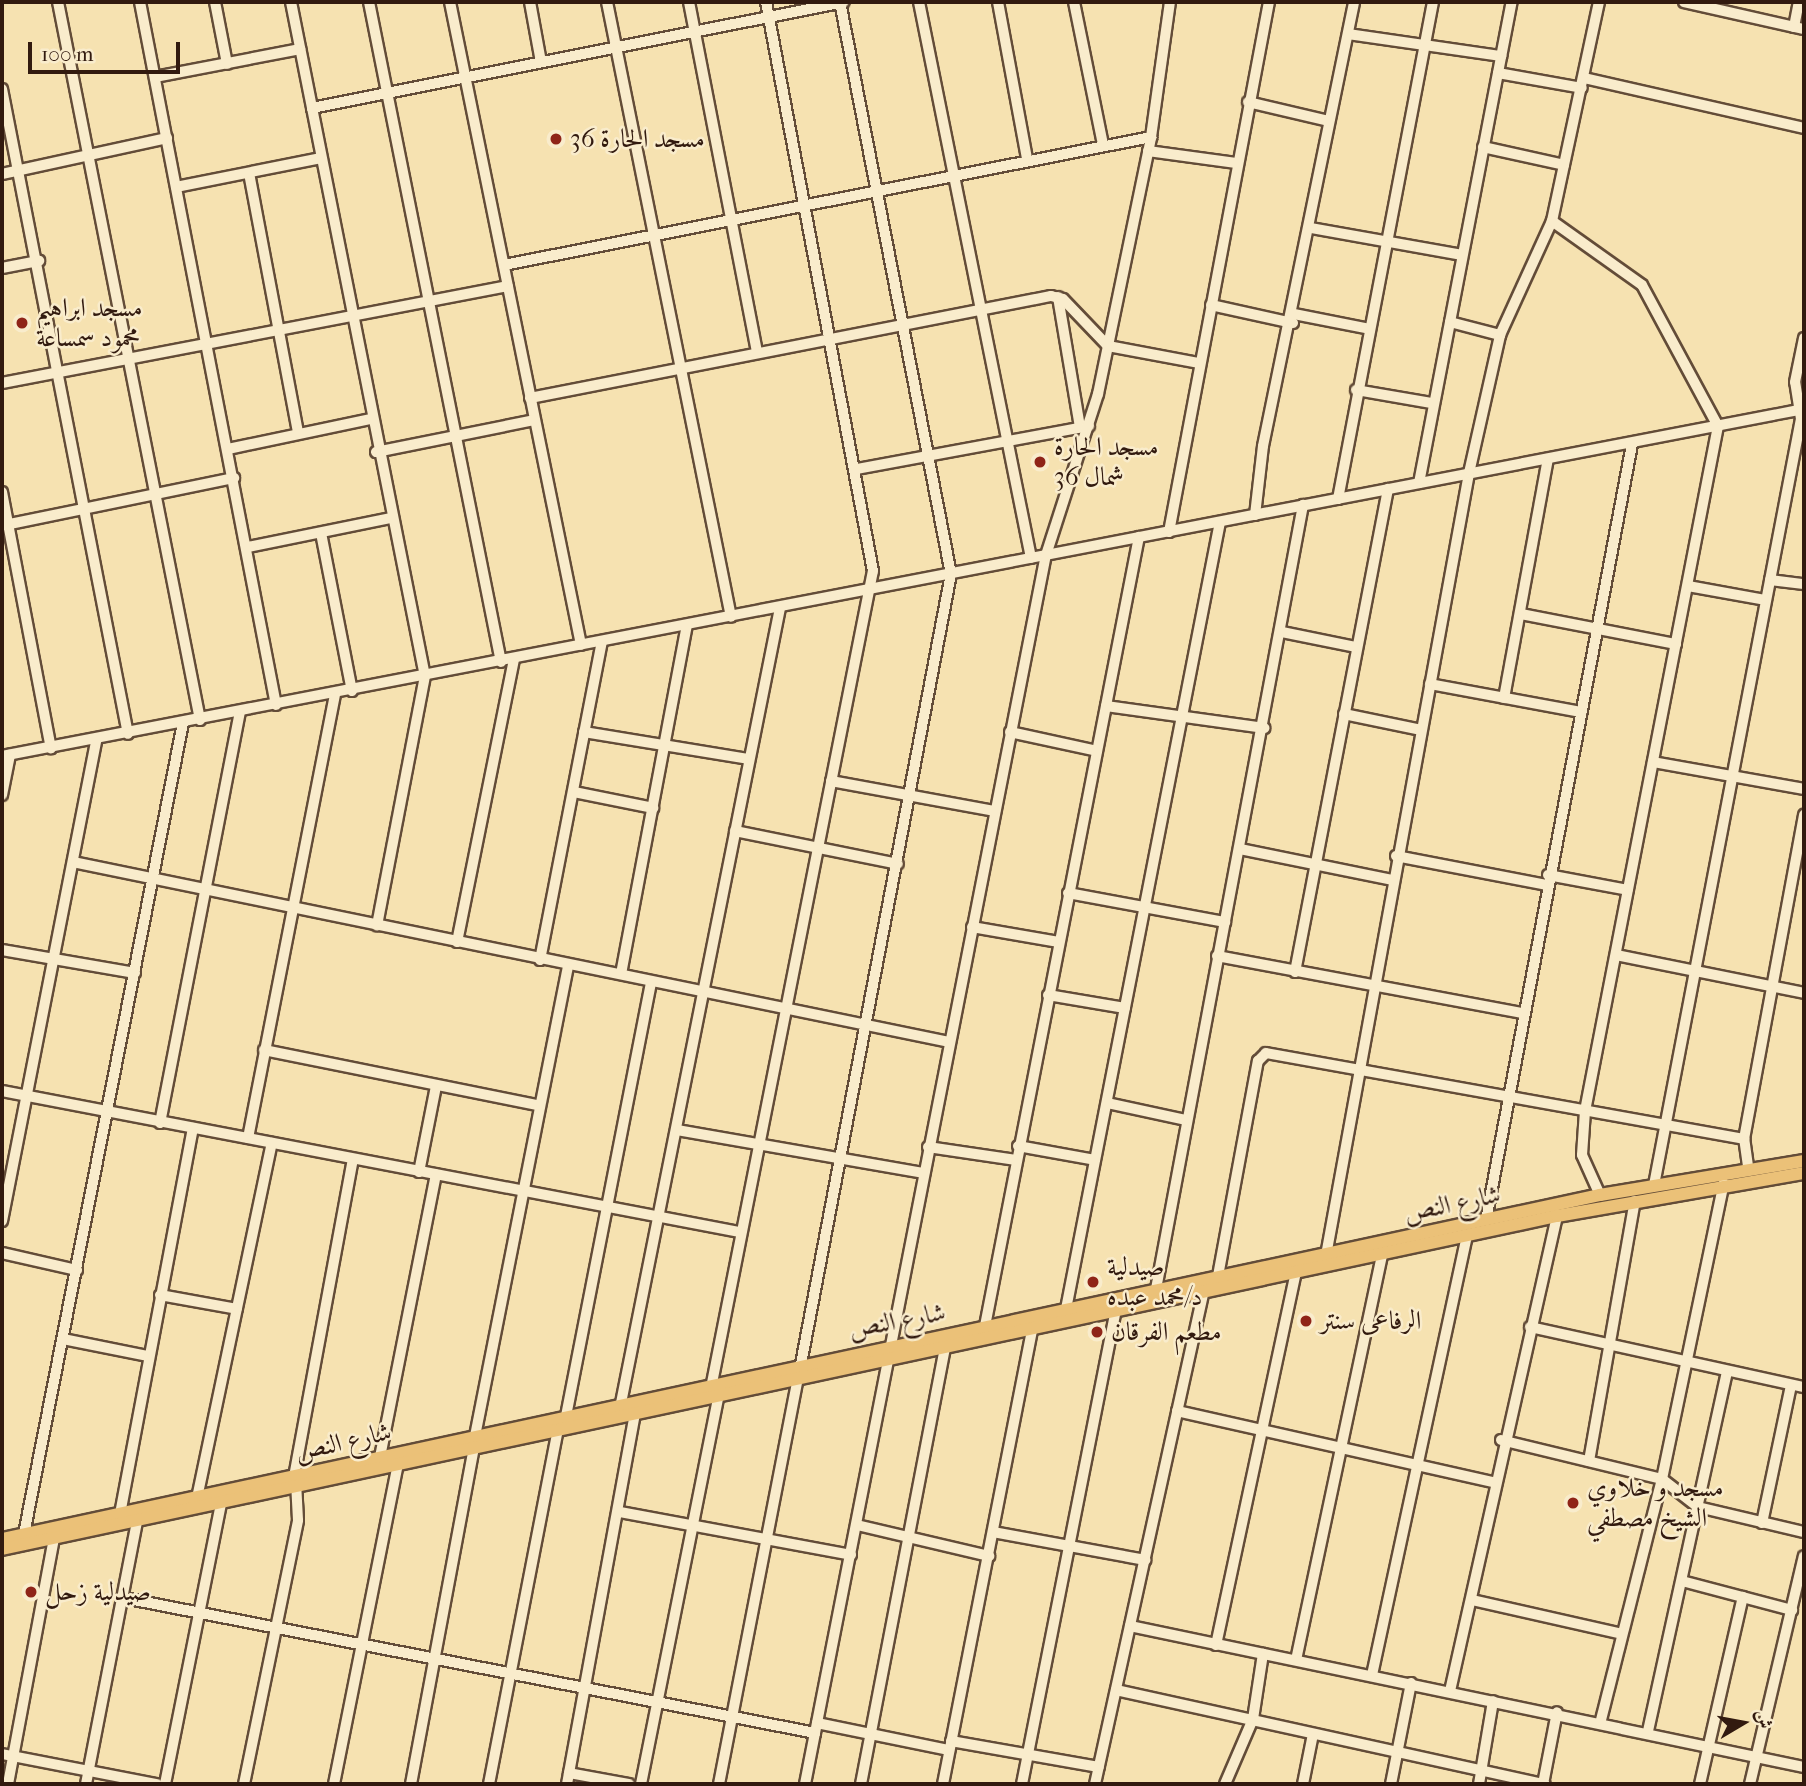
<!DOCTYPE html>
<html>
<head>
<meta charset="utf-8">
<style>
	body { margin:0 }
	#map { position:relative; width:1806px; height:1786px; overflow:hidden; background:#f6e2b1; font-family:"IM FELL French Canon",Amiri,serif }
	div>[style] { position:absolute }
	.roads { filter:drop-shadow(2px 0 #634c38) drop-shadow(-2px 0 #634c38) drop-shadow(0 2px #634c38) drop-shadow(0 -2px #634c38) }
	.minor>* { height:10px; margin:-5px; padding:0 5px; transform-origin:5px; border-radius:5px; background:#f9eccc }
	.major>* { height:12px; margin:-6px; padding:0 6px; transform-origin:6px; border-radius:6px; background:#ebc178 }
	.dots>* { width:19px; height:19px; translate:-50% -50%; box-sizing:border-box; border:4px solid #f9eccc; border-radius:50% }
	span { translate:-50% -50%; white-space:nowrap; text-align:center; line-height:1.15; -webkit-text-stroke:5px #f9eccc; paint-order:stroke }
	.poi-label { font-size:26px; color:#321a0f }
	.left { translate:0 -50%; text-align:left }
	.street-label { font-size:26px; color:#321a0f }
	.frame { position:absolute; inset:0; border:4px solid #321a0f; pointer-events:none }
	.north { position:absolute; left:1708px; top:1688px; width:70px; height:70px; -webkit-text-stroke:5px #f9eccc; paint-order:stroke; rotate:80deg; font-size:19px; font-weight:700; line-height:28px; text-align:center; color:#321a0f }
	.north::after { content:''; display:block; margin:auto; width:24px; height:32px; background:#321a0f; clip-path:polygon(50% 0,100% 100%,50% 72%,0 100%) }
	.scale { position:absolute; left:28px; top:42px; width:152px; height:32px; box-sizing:border-box; border:4px solid #321a0f; border-top:0; padding-left:9px; font-size:21px; line-height:24px; white-space:nowrap; color:#321a0f; -webkit-text-stroke:5px #f9eccc; paint-order:stroke }
</style>
</head>
<body>
<div id="map">
	<div class="roads">
		<div class="minor">
			<div style="left:58px;top:2px;width:732px;rotate:78.81deg"></div>
			<div style="left:140px;top:2px;width:716px;rotate:79.05deg"></div>
			<div style="left:215px;top:2px;width:63px;rotate:79deg"></div>
			<div style="left:291px;top:2px;width:687px;rotate:78.76deg"></div>
			<div style="left:425px;top:676px;width:254px;rotate:100.9deg"></div>
			<div style="left:369px;top:2px;width:673px;rotate:78.69deg"></div>
			<div style="left:450px;top:2px;width:656px;rotate:78.48deg"></div>
			<div style="left:530px;top:2px;width:61px;rotate:79.6deg"></div>
			<div style="left:607px;top:2px;width:627px;rotate:78.6deg"></div>
			<div style="left:689px;top:2px;width:356px;rotate:79deg"></div>
			<div style="left:919px;top:2px;width:567px;rotate:78.61deg"></div>
			<div style="left:998px;top:2px;width:160px;rotate:79.5deg"></div>
			<div style="left:1074px;top:2px;width:146px;rotate:78.5deg"></div>
			<div style="left:1684px;top:2px;width:123px;rotate:12.7deg"></div>
			<div style="left:1794px;top:27px;width:25px;rotate:-79deg"></div>
			<div style="left:1348px;top:34px;width:155px;rotate:8.2deg"></div>
			<div style="left:1498px;top:73px;width:85px;rotate:10.1deg"></div>
			<div style="left:155px;top:77px;width:148px;rotate:-10.9deg"></div>
			<div style="left:1584px;top:78px;width:226px;rotate:12.8deg"></div>
			<div style="left:2px;top:89px;width:657px;rotate:78.95deg"></div>
			<div style="left:1248px;top:102px;width:83px;rotate:13.2deg"></div>
			<div style="left:312px;top:108px;width:542px;rotate:-11.27deg"></div>
			<div style="left:1483px;top:147px;width:83px;rotate:12.5deg"></div>
			<div style="left:1148px;top:151px;width:89px;rotate:7.8deg"></div>
			<div style="left:249px;top:173px;width:265px;rotate:79.3deg"></div>
			<div style="left:2px;top:174px;width:169px;rotate:-12.3deg"></div>
			<div style="left:176px;top:187px;width:148px;rotate:-11.3deg"></div>
			<div style="left:1552px;top:221px;width:110px;rotate:35.4deg"></div>
			<div style="left:1642px;top:285px;width:160px;rotate:61.7deg"></div>
			<div style="left:1718px;top:426px;width:698px;rotate:100.99deg"></div>
			<div style="left:1585px;top:1111px;width:44px;rotate:93.9deg"></div>
			<div style="left:1582px;top:1155px;width:44px;rotate:65.8deg"></div>
			<div style="left:1311px;top:228px;width:153px;rotate:10.1deg"></div>
			<div style="left:504px;top:265px;width:660px;rotate:-11.19deg"></div>
			<div style="left:2px;top:268px;width:38px;rotate:-11deg"></div>
			<div style="left:1058px;top:297px;width:132px;rotate:80.4deg"></div>
			<div style="left:1211px;top:305px;width:84px;rotate:12.4deg"></div>
			<div style="left:1294px;top:314px;width:77px;rotate:11.2deg"></div>
			<div style="left:1450px;top:322px;width:52px;rotate:14.6deg"></div>
			<div style="left:2px;top:383px;width:515px;rotate:-10.85deg"></div>
			<div style="left:1356px;top:390px;width:76px;rotate:9.8deg"></div>
			<div style="left:530px;top:398px;width:531px;rotate:-11.08deg"></div>
			<div style="left:1051px;top:296px;width:12px;rotate:14deg"></div>
			<div style="left:1063px;top:299px;width:65px;rotate:46.2deg"></div>
			<div style="left:1108px;top:346px;width:93px;rotate:10.6deg"></div>
			<div style="left:228px;top:449px;width:145px;rotate:-11.9deg"></div>
			<div style="left:376px;top:452px;width:161px;rotate:-11.4deg"></div>
			<div style="left:857px;top:469px;width:236px;rotate:-10.5deg"></div>
			<div style="left:1419px;top:483px;width:490px;rotate:-79.1deg"></div>
			<div style="left:2px;top:492px;width:261px;rotate:79.2deg"></div>
			<div style="left:1338px;top:499px;width:506px;rotate:-79.18deg"></div>
			<div style="left:1255px;top:515px;width:69px;rotate:-83.4deg"></div>
			<div style="left:1263px;top:446px;width:453px;rotate:-78.4deg"></div>
			<div style="left:5px;top:525px;width:234px;rotate:-11.6deg"></div>
			<div style="left:1169px;top:532px;width:539px;rotate:-79.32deg"></div>
			<div style="left:321px;top:533px;width:161px;rotate:78.9deg"></div>
			<div style="left:248px;top:547px;width:145px;rotate:-11.5deg"></div>
			<div style="left:1770px;top:580px;width:34px;rotate:7deg"></div>
			<div style="left:1688px;top:586px;width:78px;rotate:10.3deg"></div>
			<div style="left:1521px;top:614px;width:158px;rotate:11deg"></div>
			<div style="left:1282px;top:632px;width:76px;rotate:11.5deg"></div>
			<div style="left:1430px;top:684px;width:154px;rotate:10.5deg"></div>
			<div style="left:1504px;top:698px;width:243px;rotate:-79.6deg"></div>
			<div style="left:1106px;top:706px;width:160px;rotate:7.9deg"></div>
			<div style="left:1344px;top:714px;width:79px;rotate:11.7deg"></div>
			<div style="left:584px;top:732px;width:166px;rotate:9.3deg"></div>
			<div style="left:1010px;top:732px;width:89px;rotate:12.3deg"></div>
			<div style="left:2px;top:756px;width:1835px;rotate:-10.9deg"></div>
			<div style="left:1653px;top:762px;width:153px;rotate:10.1deg"></div>
			<div style="left:831px;top:781px;width:167px;rotate:10.4deg"></div>
			<div style="left:574px;top:792px;width:81px;rotate:11.4deg"></div>
			<div style="left:2px;top:795px;width:41px;rotate:-78.7deg"></div>
			<div style="left:735px;top:831px;width:166px;rotate:11.4deg"></div>
			<div style="left:1240px;top:849px;width:155px;rotate:11.5deg"></div>
			<div style="left:1396px;top:856px;width:153px;rotate:10.9deg"></div>
			<div style="left:73px;top:862px;width:894px;rotate:11.61deg"></div>
			<div style="left:1548px;top:875px;width:81px;rotate:10.6deg"></div>
			<div style="left:1068px;top:893px;width:160px;rotate:10.5deg"></div>
			<div style="left:972px;top:927px;width:88px;rotate:9.8deg"></div>
			<div style="left:457px;top:942px;width:289px;rotate:-78.6deg"></div>
			<div style="left:2px;top:950px;width:135px;rotate:9.8deg"></div>
			<div style="left:1616px;top:955px;width:192px;rotate:11.4deg"></div>
			<div style="left:1217px;top:956px;width:311px;rotate:10.6deg"></div>
			<div style="left:540px;top:960px;width:324px;rotate:-79deg"></div>
			<div style="left:1295px;top:972px;width:492px;rotate:-79.1deg"></div>
			<div style="left:621px;top:974px;width:355px;rotate:-79.3deg"></div>
			<div style="left:1048px;top:995px;width:78px;rotate:9.6deg"></div>
			<div style="left:264px;top:1050px;width:279px;rotate:11.4deg"></div>
			<div style="left:2px;top:1091px;width:750px;rotate:10.83deg"></div>
			<div style="left:1107px;top:1103px;width:81px;rotate:12.1deg"></div>
			<div style="left:160px;top:1123px;width:419px;rotate:-79deg"></div>
			<div style="left:677px;top:1130px;width:251px;rotate:9.9deg"></div>
			<div style="left:248px;top:1138px;width:452px;rotate:-78.9deg"></div>
			<div style="left:1018px;top:1146px;width:78px;rotate:10.3deg"></div>
			<div style="left:928px;top:1147px;width:89px;rotate:8.4deg"></div>
			<div style="left:1748px;top:1166px;width:27px;rotate:-98deg"></div>
			<div style="left:1744px;top:1139px;width:330px;rotate:-79.5deg"></div>
			<div style="left:419px;top:1172px;width:88px;rotate:-78.8deg"></div>
			<div style="left:1654px;top:1185px;width:780px;rotate:-79.14deg"></div>
			<div style="left:1801px;top:419px;width:37px;rotate:-99deg"></div>
			<div style="left:1795px;top:382px;width:45px;rotate:-78.4deg"></div>
			<div style="left:1486px;top:1220px;width:790px;rotate:-79.34deg"></div>
			<div style="left:2px;top:1221px;width:490px;rotate:-78.9deg"></div>
			<div style="left:2px;top:1253px;width:77px;rotate:12.8deg"></div>
			<div style="left:1325px;top:1261px;width:801px;rotate:-79.64deg"></div>
			<div style="left:1469px;top:473px;width:141px;rotate:-77.3deg"></div>
			<div style="left:1500px;top:335px;width:125px;rotate:-65.5deg"></div>
			<div style="left:1552px;top:221px;width:224px;rotate:-77.9deg"></div>
			<div style="left:1218px;top:1276px;width:219px;rotate:-79.5deg"></div>
			<div style="left:1258px;top:1061px;width:11px;rotate:-45deg"></div>
			<div style="left:1266px;top:1053px;width:486px;rotate:10.2deg"></div>
			<div style="left:1156px;top:1289px;width:798px;rotate:-79.38deg"></div>
			<div style="left:160px;top:1295px;width:78px;rotate:10.3deg"></div>
			<div style="left:1066px;top:1309px;width:802px;rotate:-78.93deg"></div>
			<div style="left:985px;top:1326px;width:804px;rotate:-78.96deg"></div>
			<div style="left:1530px;top:1327px;width:280px;rotate:12.4deg"></div>
			<div style="left:63px;top:1339px;width:87px;rotate:11.3deg"></div>
			<div style="left:801px;top:1364px;width:804px;rotate:-79.25deg"></div>
			<div style="left:951px;top:574px;width:583px;rotate:-100.98deg"></div>
			<div style="left:712px;top:1383px;width:828px;rotate:-78.79deg"></div>
			<div style="left:873px;top:571px;width:579px;rotate:-100.65deg"></div>
			<div style="left:621px;top:1403px;width:811px;rotate:-78.69deg"></div>
			<div style="left:1177px;top:1411px;width:324px;rotate:12.7deg"></div>
			<div style="left:566px;top:1416px;width:442px;rotate:-78.9deg"></div>
			<div style="left:475px;top:1436px;width:480px;rotate:-78.8deg"></div>
			<div style="left:1501px;top:1440px;width:166px;rotate:13.6deg"></div>
			<div style="left:1662px;top:1479px;width:46px;rotate:37.9deg"></div>
			<div style="left:1698px;top:1507px;width:109px;rotate:13.3deg"></div>
			<div style="left:380px;top:1457px;width:288px;rotate:-78.8deg"></div>
			<div style="left:1589px;top:1461px;width:264px;rotate:-80deg"></div>
			<div style="left:294px;top:1477px;width:323px;rotate:-79.5deg"></div>
			<div style="left:197px;top:1498px;width:363px;rotate:-78.1deg"></div>
			<div style="left:620px;top:1512px;width:235px;rotate:10.5deg"></div>
			<div style="left:120px;top:1514px;width:393px;rotate:-79.3deg"></div>
			<div style="left:1762px;top:1523px;width:141px;rotate:-78.1deg"></div>
			<div style="left:857px;top:1525px;width:136px;rotate:13.2deg"></div>
			<div style="left:993px;top:1532px;width:155px;rotate:10.4deg"></div>
			<div style="left:24px;top:1534px;width:826px;rotate:-78.91deg"></div>
			<div style="left:1682px;top:1581px;width:114px;rotate:14.8deg"></div>
			<div style="left:124px;top:1598px;width:704px;rotate:11.05deg"></div>
			<div style="left:1472px;top:1600px;width:151px;rotate:12.7deg"></div>
			<div style="left:1130px;top:1626px;width:689px;rotate:11.82deg"></div>
			<div style="left:1216px;top:1645px;width:382px;rotate:-77.9deg"></div>
			<div style="left:1296px;top:1660px;width:415px;rotate:-78deg"></div>
			<div style="left:1372px;top:1675px;width:449px;rotate:-77.8deg"></div>
			<div style="left:1116px;top:1690px;width:439px;rotate:12.4deg"></div>
			<div style="left:1450px;top:1691px;width:487px;rotate:-77.3deg"></div>
			<div style="left:1601px;top:1720px;width:249px;rotate:-75.8deg"></div>
			<div style="left:1662px;top:1479px;width:302px;rotate:-78.2deg"></div>
			<div style="left:817px;top:1723px;width:135px;rotate:11.6deg"></div>
			<div style="left:1648px;top:1731px;width:368px;rotate:-77.6deg"></div>
			<div style="left:951px;top:1741px;width:150px;rotate:10deg"></div>
			<div style="left:2px;top:1754px;width:158px;rotate:11deg"></div>
			<div style="left:569px;top:1773px;width:61px;rotate:10.4deg"></div>
			<div style="left:8px;top:1784px;width:249px;rotate:-79.4deg"></div>
			<div style="left:86px;top:1784px;width:268px;rotate:-79deg"></div>
			<div style="left:165px;top:1784px;width:287px;rotate:-78.7deg"></div>
			<div style="left:244px;top:1784px;width:269px;rotate:-78.4deg"></div>
			<div style="left:298px;top:1520px;width:34px;rotate:-93deg"></div>
			<div style="left:334px;top:1784px;width:326px;rotate:-78.7deg"></div>
			<div style="left:411px;top:1784px;width:343px;rotate:-79.4deg"></div>
			<div style="left:489px;top:1784px;width:362px;rotate:-79deg"></div>
			<div style="left:567px;top:1784px;width:378px;rotate:-79.6deg"></div>
			<div style="left:641px;top:1784px;width:398px;rotate:-78.7deg"></div>
			<div style="left:719px;top:1784px;width:414px;rotate:-79deg"></div>
			<div style="left:805px;top:1784px;width:1252px;rotate:-78.91deg"></div>
			<div style="left:1046px;top:555px;width:169px;rotate:-72.1deg"></div>
			<div style="left:1098px;top:394px;width:262px;rotate:-78.3deg"></div>
			<div style="left:1151px;top:137px;width:136px;rotate:-82deg"></div>
			<div style="left:861px;top:1784px;width:445px;rotate:-79.1deg"></div>
			<div style="left:943px;top:1784px;width:464px;rotate:-78.9deg"></div>
			<div style="left:1022px;top:1784px;width:483px;rotate:-78.8deg"></div>
			<div style="left:1095px;top:1784px;width:506px;rotate:-77.56deg"></div>
			<div style="left:1225px;top:1784px;width:71px;rotate:-66.7deg"></div>
			<div style="left:1253px;top:1719px;width:66px;rotate:-81.3deg"></div>
			<div style="left:1303px;top:1784px;width:51px;rotate:-78.7deg"></div>
			<div style="left:1391px;top:1784px;width:103px;rotate:-78.8deg"></div>
			<div style="left:1479px;top:1784px;width:84px;rotate:-80.4deg"></div>
			<div style="left:1543px;top:1784px;width:73px;rotate:-79deg"></div>
			<div style="left:1700px;top:1784px;width:192px;rotate:-77.1deg"></div>
			<div style="left:1750px;top:1784px;width:234px;rotate:-76.7deg"></div>
		</div>
		<div class="major">
			<div style="left:2px;top:1539px;width:1635px;rotate:-12.15deg"></div>
			<div style="left:1600px;top:1195px;width:207px;rotate:-9.5deg"></div>
			<div style="left:2px;top:1549px;width:1590px;rotate:-12.09deg"></div>
			<div style="left:1557px;top:1216px;width:251px;rotate:-9.9deg"></div>
		</div>
	</div>
	<div class="dots">
		<div style="left:556px;top:139px;background:#8f2418"></div>
		<div style="left:22px;top:323px;background:#8f2418"></div>
		<div style="left:1040px;top:462px;background:#8f2418"></div>
		<div style="left:1093px;top:1282px;background:#8f2418"></div>
		<div style="left:1306px;top:1321px;background:#8f2418"></div>
		<div style="left:1097px;top:1332px;background:#8f2418"></div>
		<div style="left:1573px;top:1503px;background:#8f2418"></div>
		<div style="left:31px;top:1592px;background:#8f2418"></div>
	</div>
	<div class="poi-label">
		<span class="left" style="left:570px;top:139px">مسجد الحارة 36</span>
		<span class="left" style="left:36px;top:323px">مسجد ابراهيم<br>محمود سمساعة</span>
		<span class="left" style="left:1054px;top:462px">مسجد الحارة<br>36 شمال</span>
		<span class="left" style="left:1107px;top:1282px">صيدلية<br>د/محمد عبده</span>
		<span class="left" style="left:1320px;top:1321px">الرفاعى سنتر</span>
		<span class="left" style="left:1111px;top:1332px">مطعم الفرقان</span>
		<span class="left" style="left:1587px;top:1503px">مسجد و خلاوي<br>الشيخ مصطفي</span>
		<span class="left" style="left:45px;top:1592px">صيدلية زحل</span>
	</div>
	<div class="street-label">
		<span style="left:1452px;top:1204px;rotate:-12deg">شارع النص</span>
		<span style="left:897px;top:1321px;rotate:-11deg">شارع النص</span>
		<span style="left:343px;top:1442px;rotate:-13deg">شارع النص</span>
	</div>
	<div class="frame"></div>
	<div class="north">ش</div>
	<div class="scale">100 m</div>
</div>
</body>
</html>
